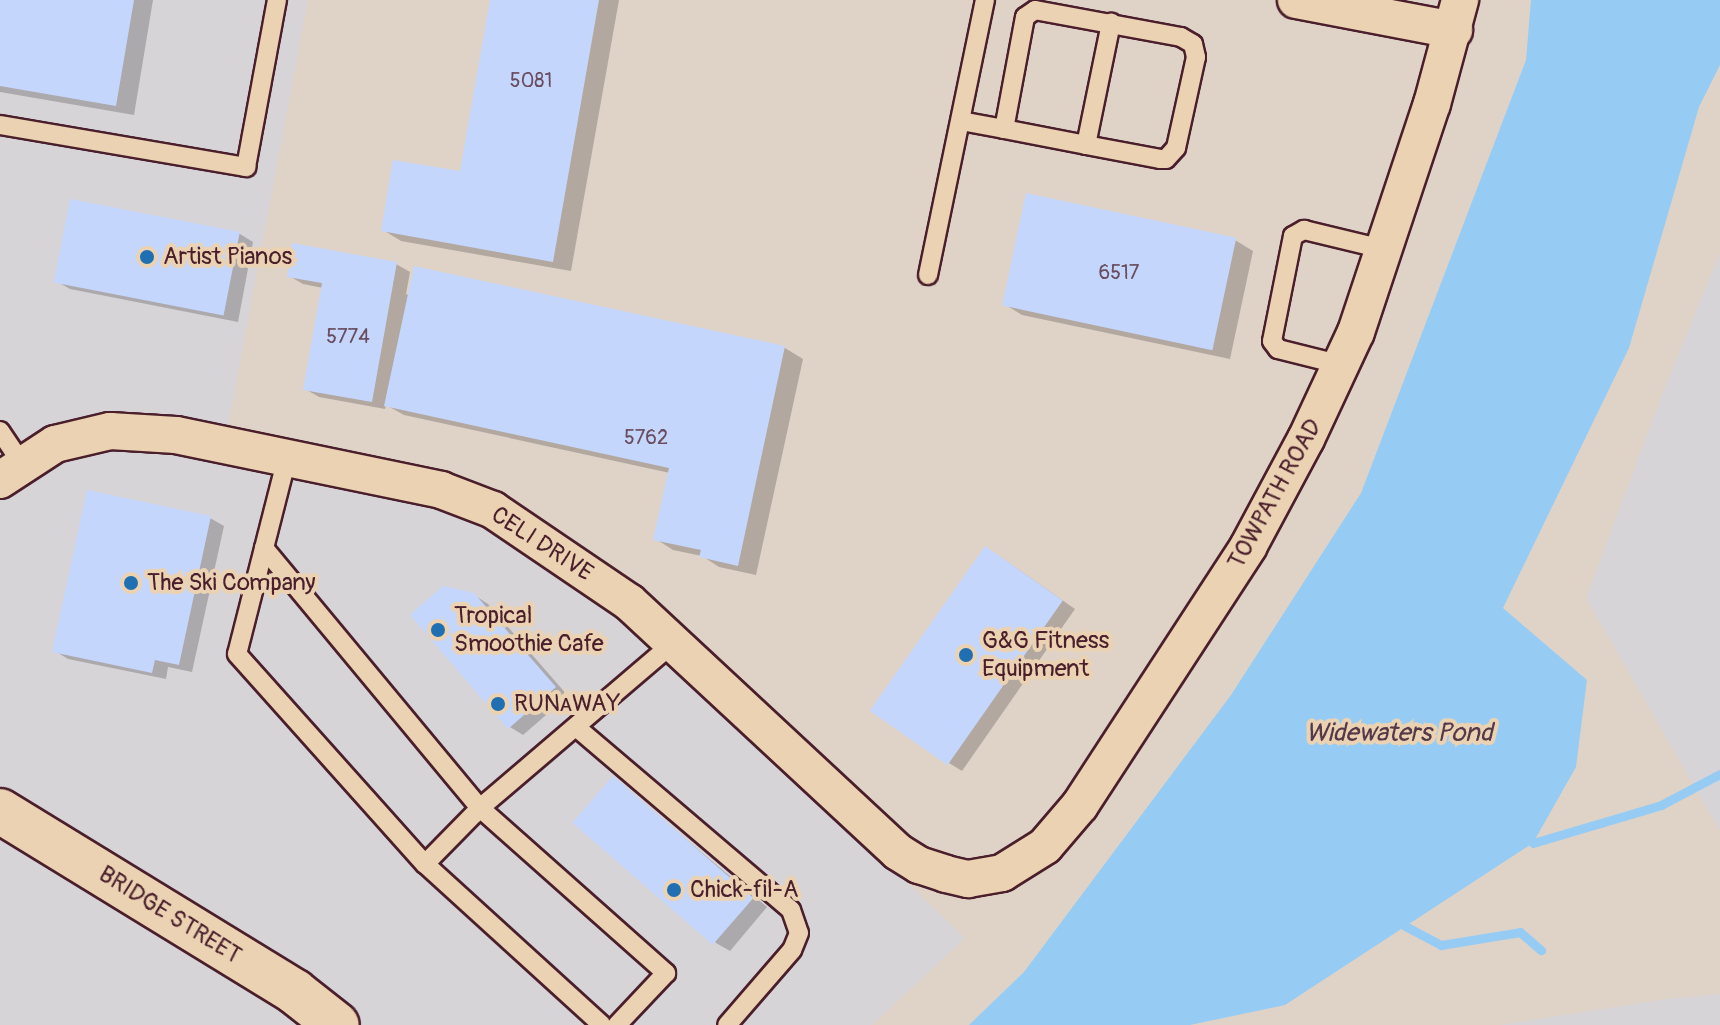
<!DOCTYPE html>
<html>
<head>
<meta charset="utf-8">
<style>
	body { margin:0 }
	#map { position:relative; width:1720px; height:1025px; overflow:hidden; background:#dfd3c8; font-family:Pangolin,sans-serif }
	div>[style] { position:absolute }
	.built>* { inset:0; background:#d7d4d8 }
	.water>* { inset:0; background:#96ccf4 }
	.shadow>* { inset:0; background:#0003 }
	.stream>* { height:9px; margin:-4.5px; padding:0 4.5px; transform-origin:4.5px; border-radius:4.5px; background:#96ccf4 }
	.building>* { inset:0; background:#c5d6fc; transform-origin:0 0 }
	.roads { filter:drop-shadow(2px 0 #4a1f2b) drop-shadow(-2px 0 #4a1f2b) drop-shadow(0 2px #4a1f2b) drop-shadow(0 -2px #4a1f2b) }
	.lane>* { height:18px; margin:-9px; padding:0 9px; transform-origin:9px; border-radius:9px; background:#ead2b2 }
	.street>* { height:36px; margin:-18px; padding:0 18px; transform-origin:18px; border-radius:18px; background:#ead2b2 }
	.secondary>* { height:44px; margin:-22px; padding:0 22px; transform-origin:22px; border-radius:22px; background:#ead2b2 }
	.dots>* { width:22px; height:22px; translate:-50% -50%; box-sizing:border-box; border:4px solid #ead2b2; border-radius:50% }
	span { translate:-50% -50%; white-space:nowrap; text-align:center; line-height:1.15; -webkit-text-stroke:8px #ead2b2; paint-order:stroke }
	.number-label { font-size:20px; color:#694d5f }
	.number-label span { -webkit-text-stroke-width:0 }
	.poi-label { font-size:24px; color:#4a1f2b }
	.left { translate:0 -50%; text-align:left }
	.street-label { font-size:24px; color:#4a1f2b }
	.water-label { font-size:26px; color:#553949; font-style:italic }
</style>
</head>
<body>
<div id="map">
	<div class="built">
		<div style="clip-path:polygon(0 0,308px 0,223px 453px,422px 498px,483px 525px,630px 618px,965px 938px,872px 1025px,0 1025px)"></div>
		<div style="clip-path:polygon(1720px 252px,1720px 831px,1586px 598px,1663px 392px)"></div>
		<div style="clip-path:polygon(1720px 994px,1720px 1025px,1500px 1025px,1667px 999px)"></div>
	</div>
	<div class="water">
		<div style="clip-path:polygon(1531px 0,1720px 0,1720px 65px,1699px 107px,1629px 348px,1503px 608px,1587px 680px,1576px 767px,1533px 843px,1285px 1005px,1190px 1025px,969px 1025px,1024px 972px,1231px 695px,1361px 493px,1526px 60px)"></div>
	</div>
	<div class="shadow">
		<div style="clip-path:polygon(0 0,153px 0,134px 115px,0 92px)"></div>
		<div style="clip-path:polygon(492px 0,619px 0,571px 271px,401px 241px,383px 230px,462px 174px)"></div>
		<div style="clip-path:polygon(72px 201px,240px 234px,253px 242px,238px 322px,70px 289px,56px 281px)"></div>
		<div style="clip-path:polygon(1235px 240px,1253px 251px,1230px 359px,1022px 315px,1004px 304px)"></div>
		<div style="clip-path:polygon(396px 264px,410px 272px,406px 294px,409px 295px,415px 268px,785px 348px,803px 359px,756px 575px,719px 567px,702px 556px,673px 550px,656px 539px,670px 473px,404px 415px,386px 405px,385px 409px,319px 397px,305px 389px,323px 288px,303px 284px,289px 276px)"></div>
		<div style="clip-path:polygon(210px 518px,224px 526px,192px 672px,168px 667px,166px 679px,68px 659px,55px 651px)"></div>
		<div style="clip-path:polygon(999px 556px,1075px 609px,962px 771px,949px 763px)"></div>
		<div style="clip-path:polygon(474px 595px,488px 604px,568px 696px,523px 735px,510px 727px)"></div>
		<div style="clip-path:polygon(613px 779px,767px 907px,730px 951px,716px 943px)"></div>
	</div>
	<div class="stream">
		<div style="left:1533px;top:843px;width:134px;rotate:-16.5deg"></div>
		<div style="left:1661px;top:805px;width:67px;rotate:-27.7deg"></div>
		<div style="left:1405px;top:926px;width:41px;rotate:27.8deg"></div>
		<div style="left:1441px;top:945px;width:80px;rotate:-9.3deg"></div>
		<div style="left:1520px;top:932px;width:28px;rotate:41deg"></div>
	</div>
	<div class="building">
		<div style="clip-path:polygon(0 0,134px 0,116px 106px,0 86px)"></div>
		<div style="clip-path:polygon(490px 0,599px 0,553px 262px,381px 231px,393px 160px,460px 171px)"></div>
		<div style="left:1026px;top:193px;width:215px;height:115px;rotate:12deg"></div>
		<div style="left:70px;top:199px;width:173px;height:85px;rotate:11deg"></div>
		<div style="clip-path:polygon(292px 243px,397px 262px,372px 402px,303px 390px,322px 283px,287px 277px)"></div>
		<div style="clip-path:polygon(414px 266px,785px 346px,738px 566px,699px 557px,701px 550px,653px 540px,669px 468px,384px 406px)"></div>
		<div style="clip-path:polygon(87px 490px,211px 516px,179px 665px,155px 660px,152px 673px,52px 652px)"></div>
		<div style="left:985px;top:546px;width:95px;height:201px;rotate:35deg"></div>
		<div style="clip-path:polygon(443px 586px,474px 593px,556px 687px,508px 729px,410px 615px)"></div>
		<div style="left:613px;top:776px;width:186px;height:62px;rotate:41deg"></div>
	</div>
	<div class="roads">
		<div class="lane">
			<div style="left:961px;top:121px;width:44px;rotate:10.5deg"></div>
			<div style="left:1004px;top:129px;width:84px;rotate:11deg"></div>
			<div style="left:1086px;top:145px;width:75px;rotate:10.7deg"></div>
			<div style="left:1160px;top:159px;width:6px"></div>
			<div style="left:1166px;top:159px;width:15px;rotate:-48deg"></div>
			<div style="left:1176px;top:148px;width:93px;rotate:-77.6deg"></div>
			<div style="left:1196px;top:57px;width:13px;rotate:-103deg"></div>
			<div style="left:1193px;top:44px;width:14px;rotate:-150deg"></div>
			<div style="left:1181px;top:37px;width:148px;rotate:-169.5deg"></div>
			<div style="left:1035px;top:10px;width:12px;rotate:145deg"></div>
			<div style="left:1025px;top:17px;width:114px;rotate:100.6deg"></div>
			<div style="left:0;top:125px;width:250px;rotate:9.7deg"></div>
			<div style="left:246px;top:167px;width:170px;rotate:-79.5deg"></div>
			<div style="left:1086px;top:145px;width:125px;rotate:-78.4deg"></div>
			<div style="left:928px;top:275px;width:281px;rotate:-78.3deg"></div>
			<div style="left:1342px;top:365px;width:66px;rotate:-166deg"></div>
			<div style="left:1278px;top:349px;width:10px;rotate:-127deg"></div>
			<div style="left:1272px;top:341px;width:107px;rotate:-78.7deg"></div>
			<div style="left:1293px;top:236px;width:13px;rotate:-29deg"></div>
			<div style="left:1304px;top:230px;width:81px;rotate:13.5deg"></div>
			<div style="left:0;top:431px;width:40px;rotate:56deg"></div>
			<div style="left:287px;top:458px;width:202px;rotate:104.3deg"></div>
			<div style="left:237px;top:654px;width:282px;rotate:48.2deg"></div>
			<div style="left:425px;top:864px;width:78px;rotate:-45.5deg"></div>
			<div style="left:480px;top:808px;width:254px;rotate:-40.5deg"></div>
			<div style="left:264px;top:548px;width:338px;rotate:50.3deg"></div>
			<div style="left:480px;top:808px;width:249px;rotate:41.6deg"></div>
			<div style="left:666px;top:973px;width:71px;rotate:133.3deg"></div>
			<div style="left:576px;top:727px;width:282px;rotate:40.4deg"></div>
			<div style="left:791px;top:910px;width:24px;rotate:71deg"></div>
			<div style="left:799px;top:933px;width:18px;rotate:112deg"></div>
			<div style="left:792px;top:950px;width:99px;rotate:130.9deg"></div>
			<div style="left:425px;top:864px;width:239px;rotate:42.3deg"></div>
		</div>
		<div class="street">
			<div style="left:1296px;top:0;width:161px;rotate:10.8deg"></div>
			<div style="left:0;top:480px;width:66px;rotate:-33.2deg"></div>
			<div style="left:55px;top:444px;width:57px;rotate:-13.3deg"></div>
			<div style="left:110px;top:431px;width:66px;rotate:3.5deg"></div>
			<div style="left:176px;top:435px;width:271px;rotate:11.7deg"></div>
			<div style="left:441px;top:490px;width:56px;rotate:21deg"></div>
			<div style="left:493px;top:510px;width:164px;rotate:34.1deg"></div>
			<div style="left:629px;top:602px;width:367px;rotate:42.9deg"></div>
			<div style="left:898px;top:852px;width:25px;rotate:32deg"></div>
			<div style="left:919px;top:865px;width:28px;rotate:18deg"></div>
			<div style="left:946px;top:874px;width:23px;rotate:13deg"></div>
			<div style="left:968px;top:879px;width:35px;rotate:-10deg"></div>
			<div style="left:1002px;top:873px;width:51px;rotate:-32.1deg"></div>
			<div style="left:1045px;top:846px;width:54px;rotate:-49.5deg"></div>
			<div style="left:1080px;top:805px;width:308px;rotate:-56.9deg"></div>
			<div style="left:1248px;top:547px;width:123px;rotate:-61.8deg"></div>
			<div style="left:1306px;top:439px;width:118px;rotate:-65deg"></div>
			<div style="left:1356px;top:332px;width:240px;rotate:-71.6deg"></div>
			<div style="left:1432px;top:104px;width:108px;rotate:-74.9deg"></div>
		</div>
		<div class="secondary">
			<div style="left:0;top:811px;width:346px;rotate:31.5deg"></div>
			<div style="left:295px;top:992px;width:53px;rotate:38.2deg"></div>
		</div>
	</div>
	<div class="dots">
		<div style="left:147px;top:257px;background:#1f6fb2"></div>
		<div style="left:131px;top:583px;background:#1f6fb2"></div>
		<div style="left:438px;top:630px;background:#1f6fb2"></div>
		<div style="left:966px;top:655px;background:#1f6fb2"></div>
		<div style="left:498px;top:704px;background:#1f6fb2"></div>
		<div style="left:674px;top:890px;background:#1f6fb2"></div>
	</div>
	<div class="number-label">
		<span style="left:531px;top:80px">5081</span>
		<span style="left:1119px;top:272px">6517</span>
		<span style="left:348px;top:336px">5774</span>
		<span style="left:646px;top:437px">5762</span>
	</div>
	<div class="poi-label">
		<span class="left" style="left:163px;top:257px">Artist Pianos</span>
		<span class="left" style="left:147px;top:583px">The Ski Company</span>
		<span class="left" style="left:454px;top:630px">Tropical<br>Smoothie Cafe</span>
		<span class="left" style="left:982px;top:655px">G&amp;G Fitness<br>Equipment</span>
		<span class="left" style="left:514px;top:704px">RUNᴀWAY</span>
		<span class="left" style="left:690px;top:890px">Chick-fil-A</span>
	</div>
	<div class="street-label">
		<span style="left:1275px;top:494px;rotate:-61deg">TOWPATH ROAD</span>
		<span style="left:542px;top:544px;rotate:33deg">CELI DRIVE</span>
		<span style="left:170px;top:915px;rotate:32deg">BRIDGE STREET</span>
	</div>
	<div class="water-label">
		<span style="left:1399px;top:734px">Widewaters Pond</span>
	</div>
</div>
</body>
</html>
